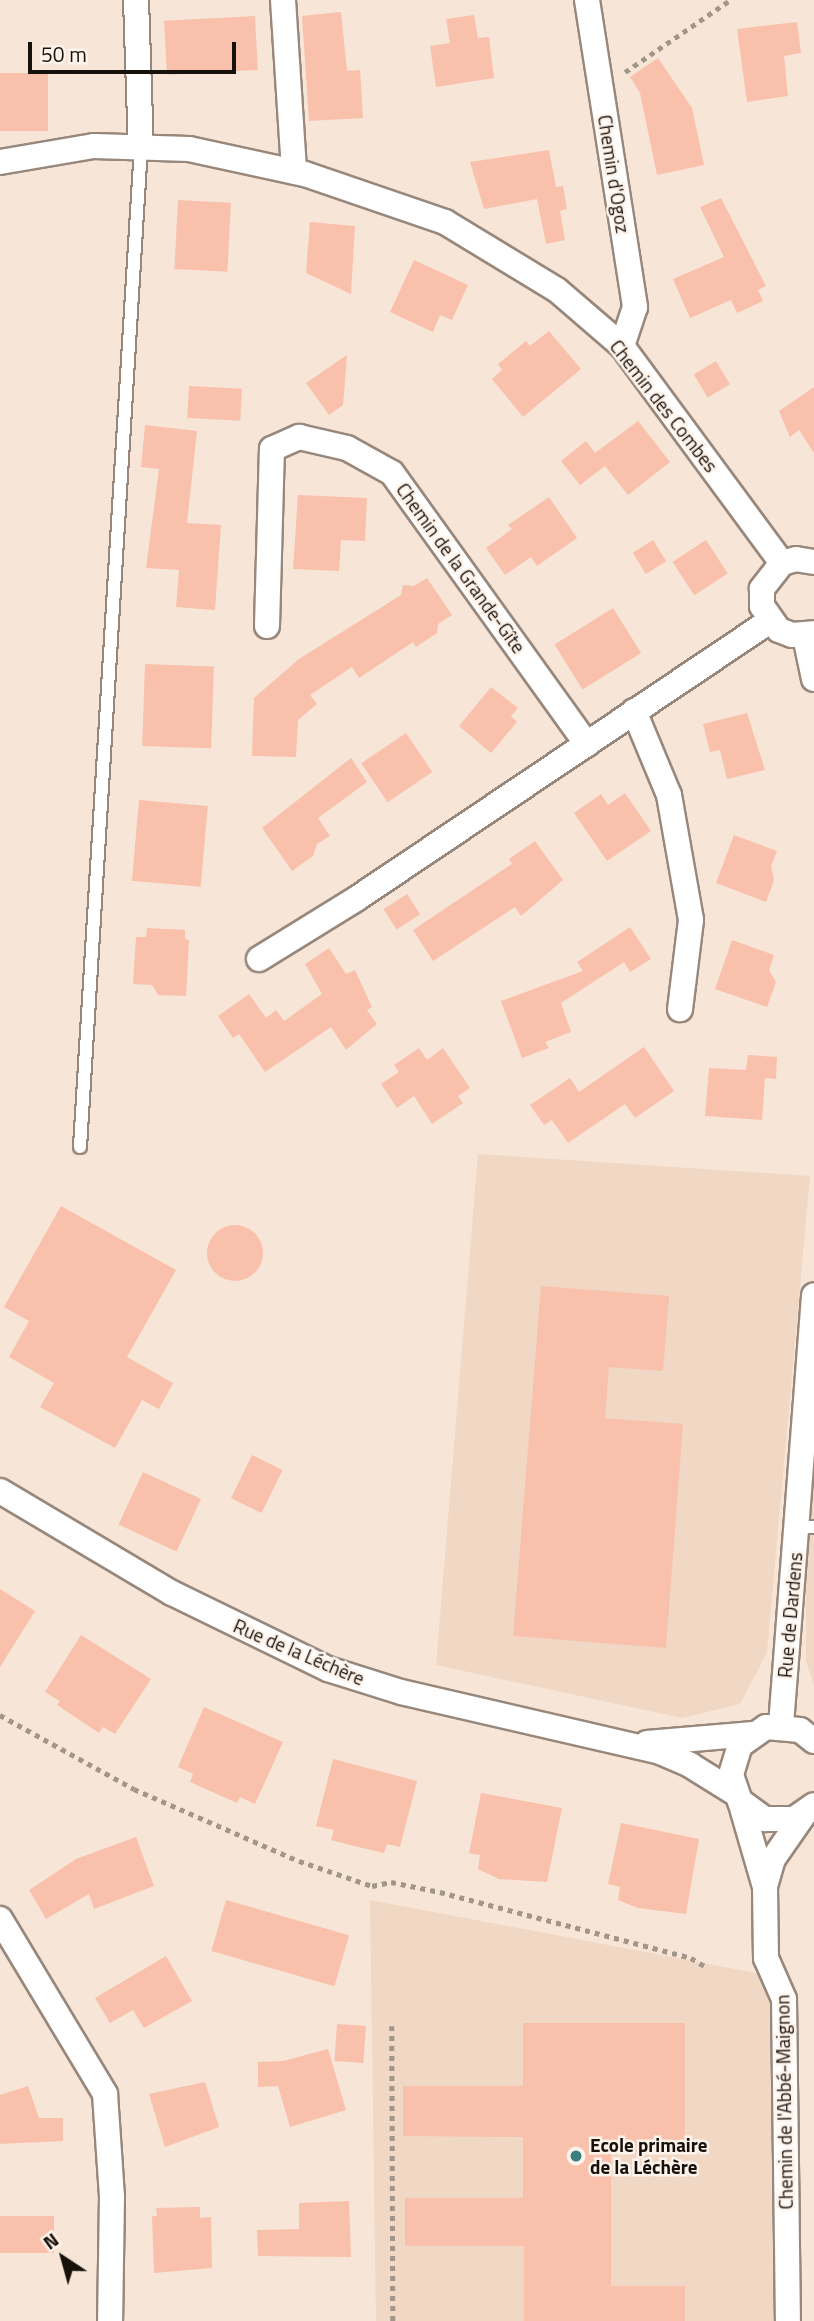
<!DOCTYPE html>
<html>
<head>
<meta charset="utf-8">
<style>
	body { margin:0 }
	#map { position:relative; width:814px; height:2321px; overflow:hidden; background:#f7e5d7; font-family:"Titillium Web",sans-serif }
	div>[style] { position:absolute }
	.built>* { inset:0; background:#f0d8c5 }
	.building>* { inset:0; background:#f9c1ab; transform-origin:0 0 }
	.round { border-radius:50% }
	.path>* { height:4.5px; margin-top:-2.25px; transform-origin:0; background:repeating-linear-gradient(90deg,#a2958a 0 5px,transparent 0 10px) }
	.roads { filter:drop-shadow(2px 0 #98887c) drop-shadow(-2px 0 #98887c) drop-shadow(0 2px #98887c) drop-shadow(0 -2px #98887c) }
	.lane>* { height:12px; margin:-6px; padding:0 6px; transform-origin:6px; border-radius:6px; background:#fff }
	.street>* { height:24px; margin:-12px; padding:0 12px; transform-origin:12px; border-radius:12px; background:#fff }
	.dots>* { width:19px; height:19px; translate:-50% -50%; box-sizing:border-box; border:4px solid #fef3eb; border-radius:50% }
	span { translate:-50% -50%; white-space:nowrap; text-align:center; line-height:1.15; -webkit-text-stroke:5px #fef3eb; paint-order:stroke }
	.street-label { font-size:19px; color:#17110c }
	.poi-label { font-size:19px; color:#17110c; font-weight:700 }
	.left { translate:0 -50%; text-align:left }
	.north { position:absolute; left:28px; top:2223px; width:70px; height:70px; -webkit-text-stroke:5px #fef3eb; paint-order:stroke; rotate:324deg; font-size:19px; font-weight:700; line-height:28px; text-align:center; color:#17110c }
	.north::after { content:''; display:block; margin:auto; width:24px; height:32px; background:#17110c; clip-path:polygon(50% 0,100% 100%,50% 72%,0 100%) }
	.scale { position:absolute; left:28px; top:42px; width:208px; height:32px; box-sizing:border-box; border:4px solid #17110c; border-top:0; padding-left:9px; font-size:21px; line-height:24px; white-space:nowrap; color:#17110c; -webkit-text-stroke:5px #fef3eb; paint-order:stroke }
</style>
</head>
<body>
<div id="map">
	<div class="built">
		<div style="clip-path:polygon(478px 1154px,810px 1176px,767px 1652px,740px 1704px,682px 1718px,436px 1665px)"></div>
		<div style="clip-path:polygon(814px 1440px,814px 1686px,806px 1661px,806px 1515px)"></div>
		<div style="clip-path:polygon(370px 1900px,762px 1974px,776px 1990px,779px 2321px,376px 2321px)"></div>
	</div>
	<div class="building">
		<div style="clip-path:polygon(341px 12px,347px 71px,360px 70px,363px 118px,309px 121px,302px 16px)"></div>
		<div style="clip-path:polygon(474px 15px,478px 38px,489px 37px,494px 78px,436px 87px,430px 46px,450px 43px,446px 19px)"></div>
		<div style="left:255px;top:16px;width:54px;height:91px;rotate:87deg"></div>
		<div style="clip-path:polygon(797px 22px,801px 53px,784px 56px,788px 96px,747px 102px,737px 29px)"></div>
		<div style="clip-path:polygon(658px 58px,692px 108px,704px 165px,657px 175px,640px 93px,630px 77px)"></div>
		<div style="left:0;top:73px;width:48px;height:58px"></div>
		<div style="clip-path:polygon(549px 150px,556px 187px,563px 186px,567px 209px,560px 211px,565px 240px,546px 244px,537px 199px,484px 209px,470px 162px)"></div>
		<div style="clip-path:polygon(721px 198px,766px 286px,758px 290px,763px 301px,737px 313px,731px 300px,690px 318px,673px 279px,724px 257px,700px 207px)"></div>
		<div style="left:178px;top:200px;width:53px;height:69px;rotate:3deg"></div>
		<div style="clip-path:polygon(310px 222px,355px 226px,351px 294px,306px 273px)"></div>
		<div style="clip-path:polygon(414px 260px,468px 285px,452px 320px,440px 315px,433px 332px,390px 312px)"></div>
		<div style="clip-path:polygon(549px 331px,581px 369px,523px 417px,492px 379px,502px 370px,498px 364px,526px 341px,530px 346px)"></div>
		<div style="clip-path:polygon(347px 355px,343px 405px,329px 415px,306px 383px)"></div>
		<div style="left:716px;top:361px;width:27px;height:26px;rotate:59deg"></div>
		<div style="left:189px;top:386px;width:53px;height:32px;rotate:3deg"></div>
		<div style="clip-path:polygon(814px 387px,814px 453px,799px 430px,790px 437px,779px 411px)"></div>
		<div style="clip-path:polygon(638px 421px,670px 462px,628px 495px,605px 466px,580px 485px,561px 461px,586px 441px,595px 453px)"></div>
		<div style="clip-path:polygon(145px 425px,197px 431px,187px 523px,221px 525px,215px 610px,176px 607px,179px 570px,146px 568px,159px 469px,141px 467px)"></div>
		<div style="clip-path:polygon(298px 495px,367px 498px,365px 541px,341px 540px,339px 571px,293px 569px)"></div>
		<div style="clip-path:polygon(549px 497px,577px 538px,537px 566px,531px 557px,505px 575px,486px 548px,512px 529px,508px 525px)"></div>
		<div style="left:653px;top:540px;width:25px;height:24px;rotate:58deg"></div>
		<div style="left:706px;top:540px;width:40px;height:40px;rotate:57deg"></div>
		<div style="clip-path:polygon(427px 578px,452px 615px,438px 624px,437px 633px,416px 647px,413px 642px,359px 678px,352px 667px,310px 695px,317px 704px,298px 720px,296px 757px,252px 756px,254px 698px,299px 659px,401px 595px,403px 585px,414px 586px)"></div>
		<div style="left:613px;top:608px;width:53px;height:69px;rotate:58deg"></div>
		<div style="left:145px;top:664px;width:69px;height:82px;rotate:2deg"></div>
		<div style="clip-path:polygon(491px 687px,518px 708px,511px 716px,517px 722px,491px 753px,459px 726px)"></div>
		<div style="clip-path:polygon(747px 713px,765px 770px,727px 779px,720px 750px,710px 752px,703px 724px)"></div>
		<div style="left:406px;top:733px;width:47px;height:54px;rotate:56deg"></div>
		<div style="clip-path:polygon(351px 758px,367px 782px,318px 818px,330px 836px,317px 844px,313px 856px,292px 871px,262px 828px)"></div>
		<div style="clip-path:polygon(625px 793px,651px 831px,607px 861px,574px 813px,601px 794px,608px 805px)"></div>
		<div style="left:139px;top:800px;width:69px;height:81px;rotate:5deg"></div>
		<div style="clip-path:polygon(734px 835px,777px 851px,771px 866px,774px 880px,766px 902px,716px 883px)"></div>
		<div style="clip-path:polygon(535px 841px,563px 880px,521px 916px,515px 907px,433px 961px,413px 930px,512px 864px,509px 859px)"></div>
		<div style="left:407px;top:894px;width:24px;height:28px;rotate:57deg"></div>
		<div style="clip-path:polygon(630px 927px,651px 959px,630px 972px,624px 962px,561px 1003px,571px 1032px,545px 1042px,549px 1048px,522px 1058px,501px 1001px,583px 971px,577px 962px)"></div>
		<div style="clip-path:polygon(147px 928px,185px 930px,185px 939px,189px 940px,186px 996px,158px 995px,152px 985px,133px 984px,136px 937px,146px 937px)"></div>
		<div style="clip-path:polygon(732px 940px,774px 955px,769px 970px,776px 982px,767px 1007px,715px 989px)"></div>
		<div style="clip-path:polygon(329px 948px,346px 974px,355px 970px,372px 1007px,367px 1010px,377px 1024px,346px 1050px,331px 1027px,265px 1072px,239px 1034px,233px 1038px,218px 1016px,249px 994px,266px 1018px,276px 1010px,284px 1021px,322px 994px,305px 964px)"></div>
		<div style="clip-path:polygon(644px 1047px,674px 1091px,635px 1118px,625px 1104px,568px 1143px,552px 1120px,544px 1125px,530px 1105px,570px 1078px,579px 1092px)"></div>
		<div style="clip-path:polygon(419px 1048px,427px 1060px,443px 1048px,470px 1088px,458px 1096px,463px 1103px,432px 1124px,414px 1096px,397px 1108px,381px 1084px,399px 1072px,394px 1065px)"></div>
		<div style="clip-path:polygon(748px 1055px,777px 1057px,776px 1079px,765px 1078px,762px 1120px,705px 1116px,709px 1068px,746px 1070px)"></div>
		<div style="clip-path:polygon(61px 1206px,176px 1270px,127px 1357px,173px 1383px,159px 1409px,142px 1400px,115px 1448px,40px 1407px,54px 1383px,9px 1357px,29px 1321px,4px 1307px)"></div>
		<div class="round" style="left:207px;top:1225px;width:56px;height:56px"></div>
		<div style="clip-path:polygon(541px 1286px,669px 1296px,663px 1371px,609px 1367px,605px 1418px,683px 1424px,666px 1648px,513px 1636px)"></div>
		<div style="left:252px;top:1455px;width:34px;height:48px;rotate:26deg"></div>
		<div style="left:143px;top:1472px;width:64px;height:58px;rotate:25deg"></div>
		<div style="clip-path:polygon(0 1589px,35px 1611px,0 1667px)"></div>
		<div style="clip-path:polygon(81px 1635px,151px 1679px,115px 1734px,103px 1727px,99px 1733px,57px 1705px,60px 1701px,45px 1692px)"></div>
		<div style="clip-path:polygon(204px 1707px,283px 1742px,255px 1804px,240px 1797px,237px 1803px,190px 1782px,193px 1774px,178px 1767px)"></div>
		<div style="clip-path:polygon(333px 1759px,417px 1781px,400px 1847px,387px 1844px,384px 1853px,354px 1846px,331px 1840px,334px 1830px,316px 1826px)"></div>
		<div style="clip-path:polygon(481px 1793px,562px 1808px,547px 1882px,499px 1879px,478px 1869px,480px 1855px,469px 1853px)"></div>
		<div style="clip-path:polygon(621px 1823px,699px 1839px,686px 1914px,638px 1908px,618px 1900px,620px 1887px,608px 1884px)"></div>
		<div style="clip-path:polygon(136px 1837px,154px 1886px,94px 1909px,89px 1894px,46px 1919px,29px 1890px,76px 1859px)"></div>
		<div style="left:226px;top:1900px;width:128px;height:53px;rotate:16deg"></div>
		<div style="clip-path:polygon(166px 1956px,192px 2001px,144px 2028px,133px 2010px,110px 2023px,95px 1998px)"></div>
		<div style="clip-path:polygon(523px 2023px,685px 2023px,685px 2154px,611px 2154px,611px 2286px,685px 2286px,685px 2321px,524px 2321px,524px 2246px,405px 2246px,405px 2198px,523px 2198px,523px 2137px,403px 2136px,403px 2086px,523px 2086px)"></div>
		<div style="left:337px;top:2024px;width:29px;height:37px;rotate:4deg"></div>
		<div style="clip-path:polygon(328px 2049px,346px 2110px,290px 2127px,278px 2086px,258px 2087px,258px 2062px,283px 2061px)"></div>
		<div style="clip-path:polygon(205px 2082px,219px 2127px,165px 2147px,149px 2094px)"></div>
		<div style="clip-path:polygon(28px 2086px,39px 2118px,63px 2118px,63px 2141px,0 2144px,0 2095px)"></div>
		<div style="clip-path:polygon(349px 2201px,351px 2257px,258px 2256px,257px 2230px,299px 2229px,299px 2203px)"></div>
		<div style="clip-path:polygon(200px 2207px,200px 2218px,211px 2217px,212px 2268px,154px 2273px,152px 2216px,157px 2216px,156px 2208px)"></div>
		<div style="left:0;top:2216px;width:54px;height:37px"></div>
	</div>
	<div class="path">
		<div style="left:625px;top:72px;width:127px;rotate:-34.4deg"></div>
		<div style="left:0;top:1715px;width:153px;rotate:28.9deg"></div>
		<div style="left:134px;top:1789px;width:180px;rotate:23.6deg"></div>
		<div style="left:299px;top:1861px;width:77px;rotate:18.9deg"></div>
		<div style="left:372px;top:1886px;width:19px;rotate:-12deg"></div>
		<div style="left:391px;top:1882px;width:50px;rotate:11.5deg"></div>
		<div style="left:440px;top:1892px;width:260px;rotate:14.7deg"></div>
		<div style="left:691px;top:1958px;width:17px;rotate:31deg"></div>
		<div style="left:392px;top:2026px;width:295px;rotate:89.8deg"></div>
	</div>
	<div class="roads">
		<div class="lane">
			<div style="left:80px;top:1147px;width:1002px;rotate:-86.51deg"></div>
			<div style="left:798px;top:1527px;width:16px"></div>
		</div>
		<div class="street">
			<div style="left:136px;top:0;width:147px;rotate:88.1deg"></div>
			<div style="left:283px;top:0;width:172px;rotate:86.3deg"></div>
			<div style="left:587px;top:0;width:311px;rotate:81.1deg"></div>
			<div style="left:635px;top:307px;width:41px;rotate:108.4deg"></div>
			<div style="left:0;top:162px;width:95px;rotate:-9.7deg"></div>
			<div style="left:94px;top:146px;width:95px;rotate:1.8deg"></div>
			<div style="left:189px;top:149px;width:119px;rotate:12.2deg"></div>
			<div style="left:305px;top:174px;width:148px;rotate:18.9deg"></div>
			<div style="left:445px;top:222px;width:131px;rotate:31.3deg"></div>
			<div style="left:557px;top:290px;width:86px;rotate:40.7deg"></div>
			<div style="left:622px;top:346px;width:270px;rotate:53.6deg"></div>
			<div style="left:814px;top:562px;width:18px;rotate:-171deg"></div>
			<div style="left:796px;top:559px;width:15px;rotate:164deg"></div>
			<div style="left:782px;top:563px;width:33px;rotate:128deg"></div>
			<div style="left:762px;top:589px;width:17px;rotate:90deg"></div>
			<div style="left:762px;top:606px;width:29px;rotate:55deg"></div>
			<div style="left:779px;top:630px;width:14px;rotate:21deg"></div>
			<div style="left:792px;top:635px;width:22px;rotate:-5deg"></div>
			<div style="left:267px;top:626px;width:177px;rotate:-88.4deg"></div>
			<div style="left:272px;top:449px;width:30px;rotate:-24deg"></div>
			<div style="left:299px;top:437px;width:49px;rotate:12.9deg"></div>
			<div style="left:347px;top:448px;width:51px;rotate:29.1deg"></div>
			<div style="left:392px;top:473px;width:334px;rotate:54.3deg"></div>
			<div style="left:805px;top:636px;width:44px;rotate:78.2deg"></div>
			<div style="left:634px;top:711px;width:91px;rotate:67.4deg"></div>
			<div style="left:669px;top:795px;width:127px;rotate:80deg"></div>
			<div style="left:691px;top:920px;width:90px;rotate:97deg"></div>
			<div style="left:259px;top:959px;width:114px;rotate:-31.7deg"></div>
			<div style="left:356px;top:899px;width:498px;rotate:-33.9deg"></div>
			<div style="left:0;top:1491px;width:200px;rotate:30.7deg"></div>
			<div style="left:172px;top:1593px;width:174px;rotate:26deg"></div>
			<div style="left:328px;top:1669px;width:77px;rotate:17.5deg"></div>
			<div style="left:401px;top:1692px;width:266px;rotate:13deg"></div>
			<div style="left:660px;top:1752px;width:33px;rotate:23deg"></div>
			<div style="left:690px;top:1765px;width:53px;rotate:31.9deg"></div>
			<div style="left:781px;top:1725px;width:431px;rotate:-85.6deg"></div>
			<div style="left:814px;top:1741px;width:18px;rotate:-142deg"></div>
			<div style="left:800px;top:1730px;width:34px;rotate:-175deg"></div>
			<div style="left:766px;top:1727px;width:32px;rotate:145deg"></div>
			<div style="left:740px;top:1745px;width:31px;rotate:107deg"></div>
			<div style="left:731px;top:1775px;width:28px;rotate:71deg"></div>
			<div style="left:740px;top:1801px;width:31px;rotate:36deg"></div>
			<div style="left:765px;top:1819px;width:29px"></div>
			<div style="left:794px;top:1819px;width:24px;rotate:-35deg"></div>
			<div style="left:647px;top:1743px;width:104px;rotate:-4.9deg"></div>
			<div style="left:740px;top:1801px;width:90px;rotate:73.8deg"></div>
			<div style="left:765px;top:1887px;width:71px;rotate:89.2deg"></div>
			<div style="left:766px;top:1958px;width:45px;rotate:66.3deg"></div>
			<div style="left:784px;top:1999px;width:322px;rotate:89.3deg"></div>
			<div style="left:766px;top:1883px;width:25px;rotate:-74deg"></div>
			<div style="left:773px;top:1859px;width:56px;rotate:-55.2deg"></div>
			<div style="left:0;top:1919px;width:204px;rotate:59deg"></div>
			<div style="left:105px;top:2094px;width:103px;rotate:86.1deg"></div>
			<div style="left:112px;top:2197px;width:124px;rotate:90.9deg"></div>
		</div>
	</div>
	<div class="dots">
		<div style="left:576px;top:2156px;background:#37807c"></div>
	</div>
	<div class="street-label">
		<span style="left:614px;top:174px;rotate:81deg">Chemin d'Ogoz</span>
		<span style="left:664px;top:406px;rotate:52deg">Chemin des Combes</span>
		<span style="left:461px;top:568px;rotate:54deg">Chemin de la Grande-Gîte</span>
		<span style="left:790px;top:1615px;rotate:-85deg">Rue de Dardens</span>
		<span style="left:299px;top:1652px;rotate:23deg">Rue de la Léchère</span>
		<span style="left:784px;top:2102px;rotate:-91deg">Chemin de l'Abbé-Maignon</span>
	</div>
	<div class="poi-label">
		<span class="left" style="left:590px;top:2156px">Ecole primaire<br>de la Léchère</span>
	</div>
	<div class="north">N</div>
	<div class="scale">50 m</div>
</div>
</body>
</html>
